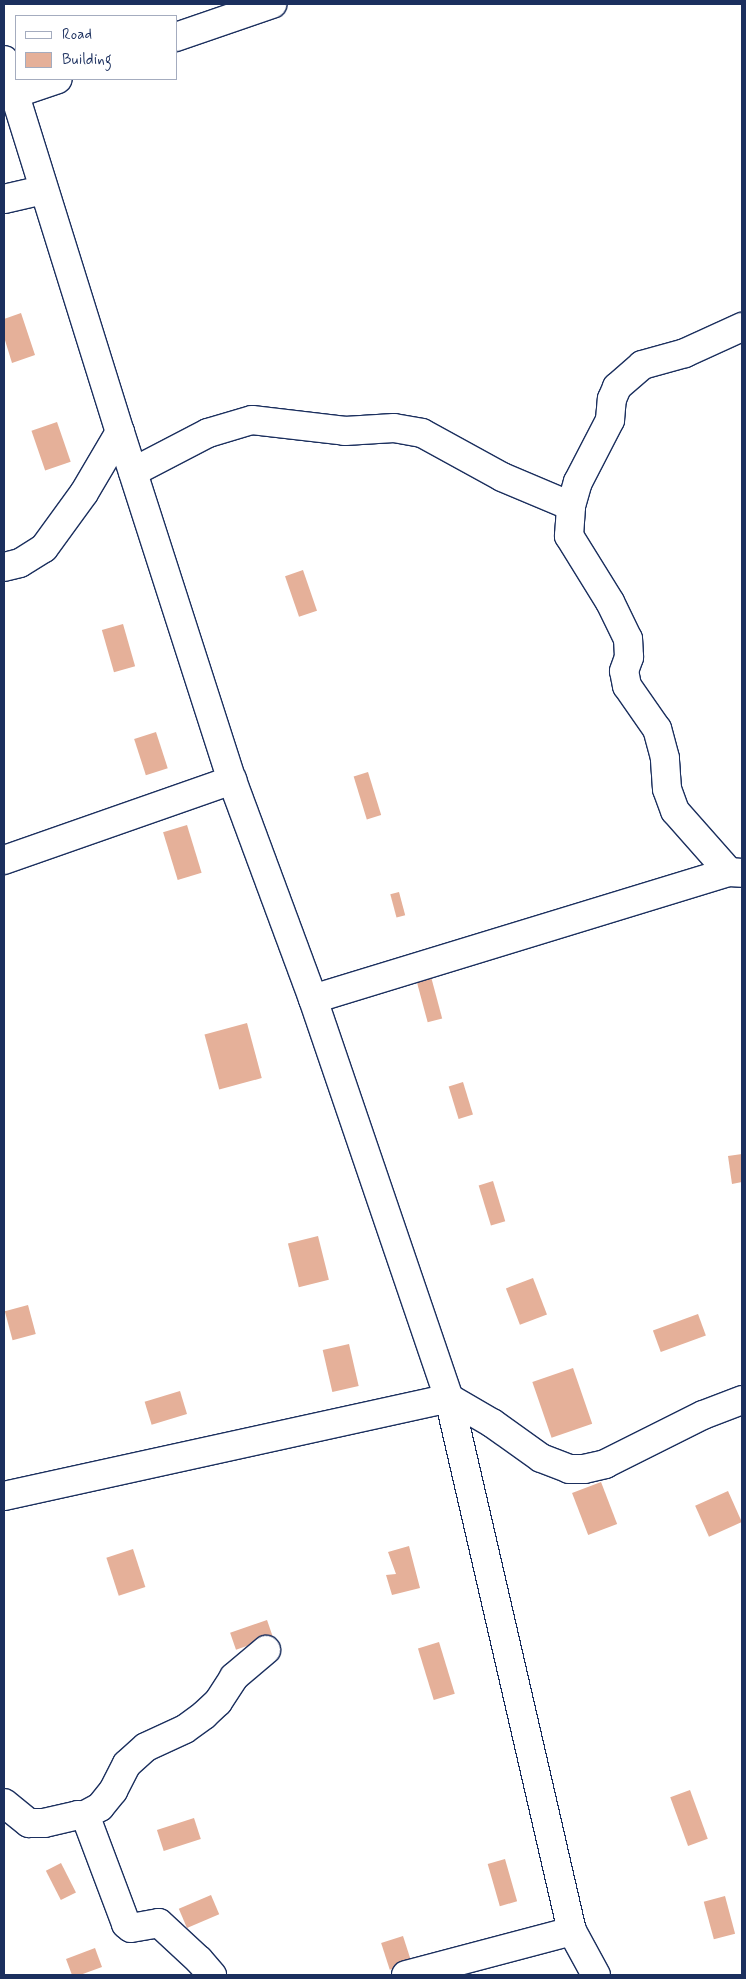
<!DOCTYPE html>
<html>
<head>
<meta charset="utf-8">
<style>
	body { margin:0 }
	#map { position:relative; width:746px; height:1979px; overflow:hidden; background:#fff; font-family:Mynerve,sans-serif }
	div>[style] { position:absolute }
	.building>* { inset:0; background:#e5b099; transform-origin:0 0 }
	.roads { filter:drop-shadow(1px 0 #1b2f5e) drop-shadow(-1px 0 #1b2f5e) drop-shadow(0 1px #1b2f5e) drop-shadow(0 -1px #1b2f5e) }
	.minor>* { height:28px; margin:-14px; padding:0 14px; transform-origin:14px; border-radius:14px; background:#fff }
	span { translate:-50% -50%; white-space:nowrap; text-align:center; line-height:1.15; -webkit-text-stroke:5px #fff; paint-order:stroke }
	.frame { position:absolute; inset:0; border:5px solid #1b2f5e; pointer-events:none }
	.legend { position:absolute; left:15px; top:15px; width:162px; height:65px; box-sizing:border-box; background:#fff; border:1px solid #a4acbf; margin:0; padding:6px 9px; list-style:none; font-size:15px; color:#1b2f5e }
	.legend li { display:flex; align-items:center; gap:10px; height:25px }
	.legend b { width:25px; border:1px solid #a4acbf }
</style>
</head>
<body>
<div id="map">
	<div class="building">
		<div style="clip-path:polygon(21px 313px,35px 355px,12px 363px,4px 337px,4px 319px)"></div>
		<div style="left:57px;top:422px;width:42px;height:27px;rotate:71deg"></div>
		<div style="left:303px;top:570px;width:43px;height:19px;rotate:71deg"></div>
		<div style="left:123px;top:624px;width:44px;height:22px;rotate:74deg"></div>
		<div style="left:156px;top:732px;width:38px;height:23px;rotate:72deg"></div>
		<div style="left:368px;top:772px;width:45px;height:15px;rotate:73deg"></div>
		<div style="left:187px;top:825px;width:50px;height:25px;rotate:73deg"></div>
		<div style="left:399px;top:892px;width:24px;height:9px;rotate:75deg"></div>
		<div style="left:430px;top:973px;width:47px;height:15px;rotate:75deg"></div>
		<div style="left:247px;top:1023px;width:57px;height:44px;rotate:75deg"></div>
		<div style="left:463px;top:1082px;width:34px;height:15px;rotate:73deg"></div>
		<div style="clip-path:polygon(742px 1154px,742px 1182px,732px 1184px,728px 1156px)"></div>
		<div style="left:493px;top:1181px;width:42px;height:15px;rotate:73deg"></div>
		<div style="left:318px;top:1236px;width:45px;height:31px;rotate:76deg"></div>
		<div style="left:533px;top:1278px;width:39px;height:29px;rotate:69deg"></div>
		<div style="left:28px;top:1305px;width:30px;height:24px;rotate:75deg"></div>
		<div style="left:698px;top:1314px;width:23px;height:48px;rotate:70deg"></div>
		<div style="left:349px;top:1344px;width:43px;height:27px;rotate:77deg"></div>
		<div style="left:573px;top:1368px;width:59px;height:43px;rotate:71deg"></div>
		<div style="left:180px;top:1391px;width:24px;height:37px;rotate:73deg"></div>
		<div style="left:601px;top:1482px;width:45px;height:31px;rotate:69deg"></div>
		<div style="left:728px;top:1491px;width:34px;height:36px;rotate:66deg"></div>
		<div style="clip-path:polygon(409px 1546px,420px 1588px,392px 1595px,386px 1575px,396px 1574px,388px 1552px)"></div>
		<div style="left:133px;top:1549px;width:40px;height:28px;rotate:72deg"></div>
		<div style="left:267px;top:1620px;width:18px;height:39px;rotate:71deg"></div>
		<div style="left:439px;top:1642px;width:54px;height:22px;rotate:73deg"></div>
		<div style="left:690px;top:1790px;width:52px;height:21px;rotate:70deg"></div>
		<div style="left:194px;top:1818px;width:22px;height:39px;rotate:72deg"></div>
		<div style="left:505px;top:1859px;width:44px;height:18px;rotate:74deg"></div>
		<div style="left:61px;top:1863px;width:33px;height:17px;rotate:63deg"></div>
		<div style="left:211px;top:1895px;width:21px;height:35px;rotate:67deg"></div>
		<div style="left:725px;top:1896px;width:39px;height:22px;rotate:75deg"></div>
		<div style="left:403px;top:1936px;width:28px;height:23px;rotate:72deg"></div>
		<div style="clip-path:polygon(95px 1948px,102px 1967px,80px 1975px,72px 1975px,66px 1959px)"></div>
	</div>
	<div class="roads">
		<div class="minor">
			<div style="left:176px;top:37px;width:102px;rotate:-19deg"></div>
			<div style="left:4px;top:60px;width:390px;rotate:72.7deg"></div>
			<div style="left:120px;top:432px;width:366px;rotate:72.2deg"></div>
			<div style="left:232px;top:780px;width:233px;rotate:69.7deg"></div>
			<div style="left:313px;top:999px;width:422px;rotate:71.2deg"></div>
			<div style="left:449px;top:1398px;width:547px;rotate:77.01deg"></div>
			<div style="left:572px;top:1931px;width:50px;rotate:61.4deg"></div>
			<div style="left:14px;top:94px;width:46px;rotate:-18.8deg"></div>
			<div style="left:4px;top:199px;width:40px;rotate:-13deg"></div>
			<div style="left:133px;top:472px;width:85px;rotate:-27.5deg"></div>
			<div style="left:208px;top:433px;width:46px;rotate:-16.5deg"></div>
			<div style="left:252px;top:420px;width:94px;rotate:6.7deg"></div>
			<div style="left:345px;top:431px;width:49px;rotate:-3.5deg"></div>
			<div style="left:394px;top:428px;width:28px;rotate:10deg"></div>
			<div style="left:422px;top:433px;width:91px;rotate:28.8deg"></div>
			<div style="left:502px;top:477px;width:75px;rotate:22.8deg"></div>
			<div style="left:4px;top:567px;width:16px;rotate:-14deg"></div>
			<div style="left:20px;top:563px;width:28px;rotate:-32deg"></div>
			<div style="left:44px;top:548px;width:68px;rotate:-54deg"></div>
			<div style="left:84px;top:493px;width:71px;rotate:-59.5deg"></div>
			<div style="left:4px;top:860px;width:242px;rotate:-19.3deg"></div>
			<div style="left:729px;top:872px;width:81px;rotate:-131.5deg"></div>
			<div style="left:675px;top:811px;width:23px;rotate:-110deg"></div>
			<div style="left:667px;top:789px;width:31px;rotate:-94deg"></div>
			<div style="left:665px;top:758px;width:30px;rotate:-105deg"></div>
			<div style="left:657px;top:729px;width:52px;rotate:-124.9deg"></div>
			<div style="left:627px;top:686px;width:15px;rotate:-101deg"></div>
			<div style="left:624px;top:671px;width:15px;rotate:-70deg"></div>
			<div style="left:629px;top:657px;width:18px;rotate:-93deg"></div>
			<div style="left:628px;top:639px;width:41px;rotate:-115.9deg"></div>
			<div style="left:610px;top:602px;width:78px;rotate:-121.8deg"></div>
			<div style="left:569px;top:536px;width:30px;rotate:-86deg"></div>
			<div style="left:571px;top:506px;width:25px;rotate:-74deg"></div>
			<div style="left:578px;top:482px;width:70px;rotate:-62.7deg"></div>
			<div style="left:610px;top:420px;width:21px;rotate:-85deg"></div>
			<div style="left:612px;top:399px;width:13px;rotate:-67deg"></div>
			<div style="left:617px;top:387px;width:33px;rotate:-41deg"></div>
			<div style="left:642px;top:365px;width:45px;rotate:-15.6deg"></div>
			<div style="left:685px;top:353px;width:63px;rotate:-24.5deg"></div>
			<div style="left:313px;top:999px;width:435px;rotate:-17deg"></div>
			<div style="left:729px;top:872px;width:13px;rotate:4deg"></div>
			<div style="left:4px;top:1496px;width:456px;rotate:-12.4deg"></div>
			<div style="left:449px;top:1398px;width:50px;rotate:30.2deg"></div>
			<div style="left:492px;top:1423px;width:60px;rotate:35.5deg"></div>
			<div style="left:541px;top:1458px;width:30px;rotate:21deg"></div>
			<div style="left:569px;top:1469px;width:15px"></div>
			<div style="left:584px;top:1469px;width:22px;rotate:-13deg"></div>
			<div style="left:605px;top:1464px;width:110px;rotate:-26.6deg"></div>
			<div style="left:703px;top:1415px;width:42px;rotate:-21deg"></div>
			<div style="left:4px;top:1803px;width:32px;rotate:39deg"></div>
			<div style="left:29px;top:1823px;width:15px"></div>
			<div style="left:44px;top:1823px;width:35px;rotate:-13deg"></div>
			<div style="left:78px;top:1815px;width:10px;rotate:29deg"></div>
			<div style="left:87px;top:1820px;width:111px;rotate:69.4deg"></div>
			<div style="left:126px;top:1924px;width:6px;rotate:39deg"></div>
			<div style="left:131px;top:1928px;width:28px;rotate:-10deg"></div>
			<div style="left:159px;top:1923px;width:54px;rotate:42.8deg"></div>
			<div style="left:199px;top:1960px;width:20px;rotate:49deg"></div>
			<div style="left:83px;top:1816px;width:19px;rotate:-28deg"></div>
			<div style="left:100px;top:1807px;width:21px;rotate:-51deg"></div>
			<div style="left:113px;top:1791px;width:30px;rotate:-63deg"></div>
			<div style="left:127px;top:1764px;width:25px;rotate:-42deg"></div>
			<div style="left:146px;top:1747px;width:43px;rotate:-24.8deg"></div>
			<div style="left:185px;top:1729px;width:24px;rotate:-36deg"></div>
			<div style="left:204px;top:1715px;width:19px;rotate:-43deg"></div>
			<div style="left:218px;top:1702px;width:30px;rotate:-57deg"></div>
			<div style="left:234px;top:1677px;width:42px;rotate:-40.2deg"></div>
			<div style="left:406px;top:1975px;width:172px;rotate:-14.8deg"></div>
		</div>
	</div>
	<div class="frame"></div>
	<ul class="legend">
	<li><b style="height:6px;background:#fff"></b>Road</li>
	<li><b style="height:14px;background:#e5b099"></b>Building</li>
	</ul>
</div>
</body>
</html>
